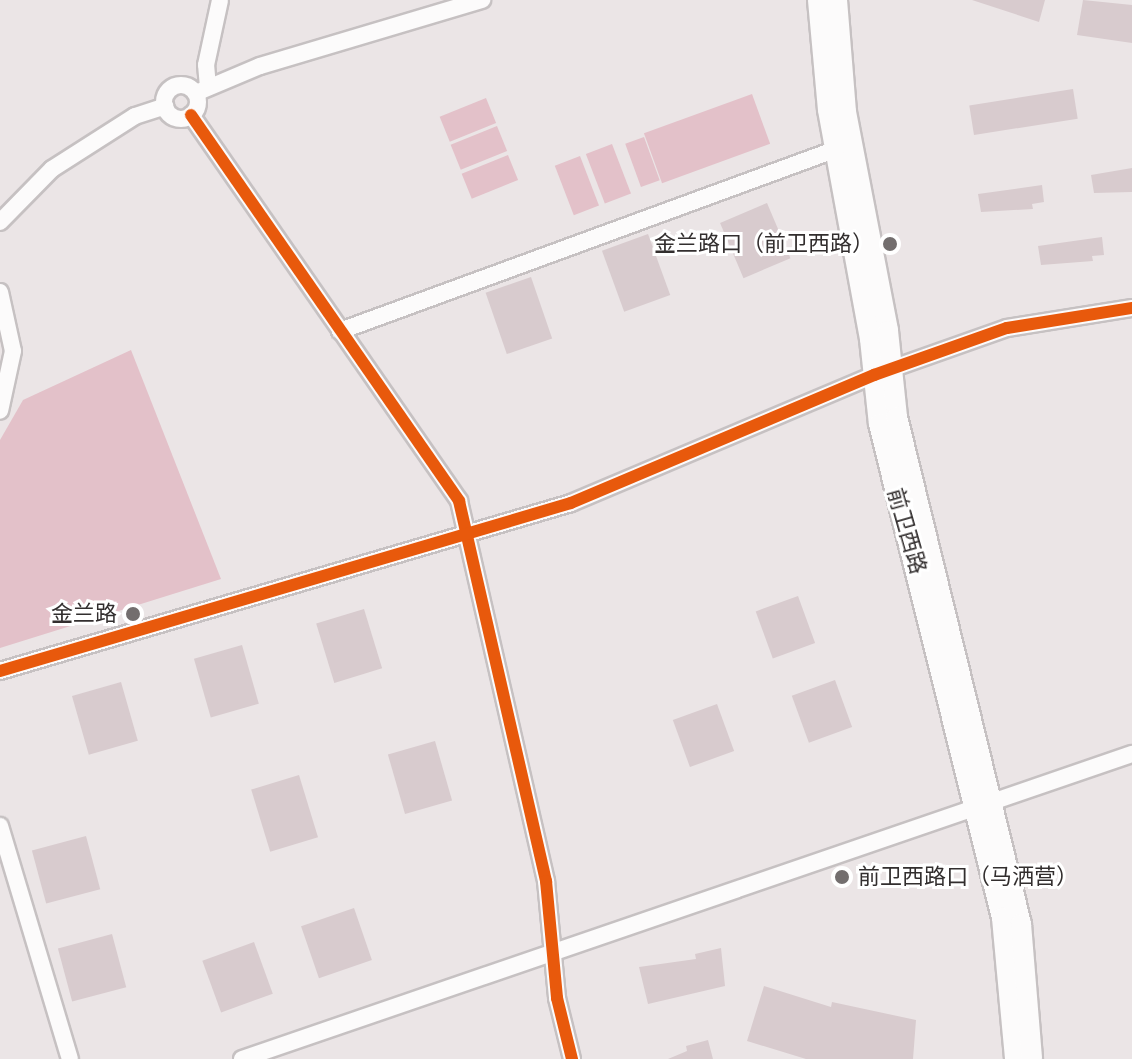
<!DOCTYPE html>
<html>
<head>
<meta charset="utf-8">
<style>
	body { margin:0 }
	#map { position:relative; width:1132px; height:1059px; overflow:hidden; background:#ebe5e6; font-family:"DM Sans","Noto Sans SC",sans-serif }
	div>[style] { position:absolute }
	.green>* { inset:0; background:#e3c1c9; transform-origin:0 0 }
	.building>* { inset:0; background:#d8cbce; transform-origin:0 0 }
	.roads { filter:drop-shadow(2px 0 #c6c1c2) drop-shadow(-2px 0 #c6c1c2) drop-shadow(0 2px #c6c1c2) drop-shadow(0 -2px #c6c1c2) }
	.minor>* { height:16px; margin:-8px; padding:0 8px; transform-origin:8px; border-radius:8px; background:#fcfbfb }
	.minor>.ring { margin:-8px; padding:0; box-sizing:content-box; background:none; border:16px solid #fcfbfb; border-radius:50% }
	.major>* { height:20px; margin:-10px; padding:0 10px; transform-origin:10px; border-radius:10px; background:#fcfbfb }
	.cycleway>* { height:12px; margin:-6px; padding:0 6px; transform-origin:6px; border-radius:6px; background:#e8590c }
	.dots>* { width:22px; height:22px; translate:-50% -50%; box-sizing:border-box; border:4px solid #fff; border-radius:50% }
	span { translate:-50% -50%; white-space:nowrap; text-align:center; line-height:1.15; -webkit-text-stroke:6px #fff; paint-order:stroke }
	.poi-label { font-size:22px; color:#322e2e }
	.right { translate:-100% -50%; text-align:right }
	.left { translate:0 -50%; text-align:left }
	.street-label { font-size:22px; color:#322e2e }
</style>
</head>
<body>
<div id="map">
	<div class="green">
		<div style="left:752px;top:94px;width:53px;height:115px;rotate:70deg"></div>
		<div style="left:486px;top:98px;width:27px;height:50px;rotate:68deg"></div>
		<div style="left:497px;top:126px;width:27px;height:50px;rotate:68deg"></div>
		<div style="left:644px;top:137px;width:46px;height:20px;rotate:70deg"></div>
		<div style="left:612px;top:144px;width:53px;height:28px;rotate:69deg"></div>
		<div style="left:508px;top:155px;width:27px;height:50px;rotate:68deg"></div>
		<div style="left:580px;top:156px;width:53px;height:27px;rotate:69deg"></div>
		<div style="clip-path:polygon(131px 350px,221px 579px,0 648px,0 440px,23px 400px)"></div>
	</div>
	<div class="building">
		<div style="clip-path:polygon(972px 0,1045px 0,1039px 22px)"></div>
		<div style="clip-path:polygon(1083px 0,1132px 5px,1132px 43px,1077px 35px)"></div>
		<div style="left:1073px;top:89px;width:30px;height:105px;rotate:81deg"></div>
		<div style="clip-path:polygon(1132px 168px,1132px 192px,1094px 193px,1091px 175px)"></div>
		<div style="clip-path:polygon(1042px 185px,1044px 202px,1032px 204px,1033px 209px,981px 212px,978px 194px)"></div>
		<div style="left:767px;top:203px;width:60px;height:51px;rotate:67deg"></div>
		<div style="left:648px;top:234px;width:65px;height:49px;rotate:70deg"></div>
		<div style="clip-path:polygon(1102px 237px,1104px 255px,1092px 256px,1093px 261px,1041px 265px,1038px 246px)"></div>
		<div style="left:531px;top:277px;width:65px;height:48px;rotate:71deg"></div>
		<div style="left:798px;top:596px;width:50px;height:45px;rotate:70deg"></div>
		<div style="left:364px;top:609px;width:62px;height:50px;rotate:73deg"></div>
		<div style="left:242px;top:645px;width:61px;height:50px;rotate:74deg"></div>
		<div style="left:835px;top:680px;width:50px;height:46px;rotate:70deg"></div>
		<div style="left:121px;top:682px;width:61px;height:51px;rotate:74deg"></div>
		<div style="left:717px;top:704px;width:50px;height:47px;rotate:70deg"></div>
		<div style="left:435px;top:741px;width:62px;height:49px;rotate:74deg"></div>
		<div style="left:299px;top:775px;width:65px;height:50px;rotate:73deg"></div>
		<div style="left:86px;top:836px;width:55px;height:56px;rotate:75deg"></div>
		<div style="left:354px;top:908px;width:55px;height:56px;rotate:71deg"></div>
		<div style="left:112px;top:934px;width:55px;height:56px;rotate:75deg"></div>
		<div style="left:254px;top:942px;width:55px;height:55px;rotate:70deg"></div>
		<div style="clip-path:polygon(721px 948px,725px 986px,648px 1004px,639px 967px,696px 959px,695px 954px)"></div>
		<div style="clip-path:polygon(764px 986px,831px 1007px,832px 1002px,916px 1020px,913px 1059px,806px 1059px,747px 1041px)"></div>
		<div style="clip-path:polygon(708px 1040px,713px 1059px,668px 1059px,687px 1051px,686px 1046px)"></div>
	</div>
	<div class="roads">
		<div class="minor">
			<div class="ring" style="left:164px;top:85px;width:18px;height:18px"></div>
			<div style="left:208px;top:87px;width:22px;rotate:-95deg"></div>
			<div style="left:206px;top:65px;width:66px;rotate:-77.8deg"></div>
			<div style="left:196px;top:93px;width:69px;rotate:-22.9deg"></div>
			<div style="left:260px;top:66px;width:232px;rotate:-16.6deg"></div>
			<div style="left:191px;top:115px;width:470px;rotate:55.2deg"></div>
			<div style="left:459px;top:501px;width:390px;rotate:77.1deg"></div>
			<div style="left:546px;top:881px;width:118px;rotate:84.6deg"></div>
			<div style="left:557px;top:998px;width:63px;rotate:76.2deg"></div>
			<div style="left:0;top:222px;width:74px;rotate:-45.5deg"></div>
			<div style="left:52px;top:169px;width:98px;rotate:-32.6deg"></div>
			<div style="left:135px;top:116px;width:32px;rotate:-18deg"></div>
			<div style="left:0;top:292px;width:60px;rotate:77.6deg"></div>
			<div style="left:13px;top:351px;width:61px;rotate:102.2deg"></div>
			<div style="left:340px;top:331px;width:526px;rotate:-20.12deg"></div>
			<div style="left:0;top:671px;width:595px;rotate:-16.39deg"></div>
			<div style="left:571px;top:503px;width:329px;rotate:-22.9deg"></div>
			<div style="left:874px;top:375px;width:141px;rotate:-19.5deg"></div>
			<div style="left:1007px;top:328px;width:127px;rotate:-9.1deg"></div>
			<div style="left:0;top:826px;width:243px;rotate:73.3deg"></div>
			<div style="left:242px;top:1059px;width:941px;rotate:-18.92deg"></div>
		</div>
		<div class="major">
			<div style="left:818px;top:0;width:110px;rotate:84.8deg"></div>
			<div style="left:828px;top:110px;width:233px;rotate:79.6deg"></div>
			<div style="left:870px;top:339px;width:85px;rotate:84deg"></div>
			<div style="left:879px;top:424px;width:509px;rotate:76.02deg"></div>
			<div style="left:1002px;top:918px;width:142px;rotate:84.7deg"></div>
			<div style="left:837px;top:0;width:112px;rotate:85.4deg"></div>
			<div style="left:846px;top:112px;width:223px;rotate:79.1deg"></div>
			<div style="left:888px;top:331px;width:86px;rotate:84deg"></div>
			<div style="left:897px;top:417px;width:522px;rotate:76.26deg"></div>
			<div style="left:1021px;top:924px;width:135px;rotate:85.3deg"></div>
		</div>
	</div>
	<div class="cycleway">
		<div style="left:191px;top:115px;width:470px;rotate:55.2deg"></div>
		<div style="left:459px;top:501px;width:390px;rotate:77.1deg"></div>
		<div style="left:546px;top:881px;width:118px;rotate:84.6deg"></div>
		<div style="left:557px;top:998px;width:63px;rotate:76.2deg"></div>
		<div style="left:0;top:671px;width:595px;rotate:-16.39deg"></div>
		<div style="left:571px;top:503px;width:329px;rotate:-22.9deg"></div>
		<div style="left:874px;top:375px;width:141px;rotate:-19.5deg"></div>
		<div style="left:1007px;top:328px;width:127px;rotate:-9.1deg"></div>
	</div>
	<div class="dots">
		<div style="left:890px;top:244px;background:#736e6e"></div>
		<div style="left:133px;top:614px;background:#736e6e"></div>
		<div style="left:842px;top:877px;background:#736e6e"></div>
	</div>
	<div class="poi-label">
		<span class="right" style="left:874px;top:244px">金兰路口（前卫西路）</span>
		<span class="right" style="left:117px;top:614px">金兰路</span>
		<span class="left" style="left:858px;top:877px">前卫西路口（马洒营）</span>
	</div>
	<div class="street-label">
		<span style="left:907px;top:531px;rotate:74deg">前卫西路</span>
	</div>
</div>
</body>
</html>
